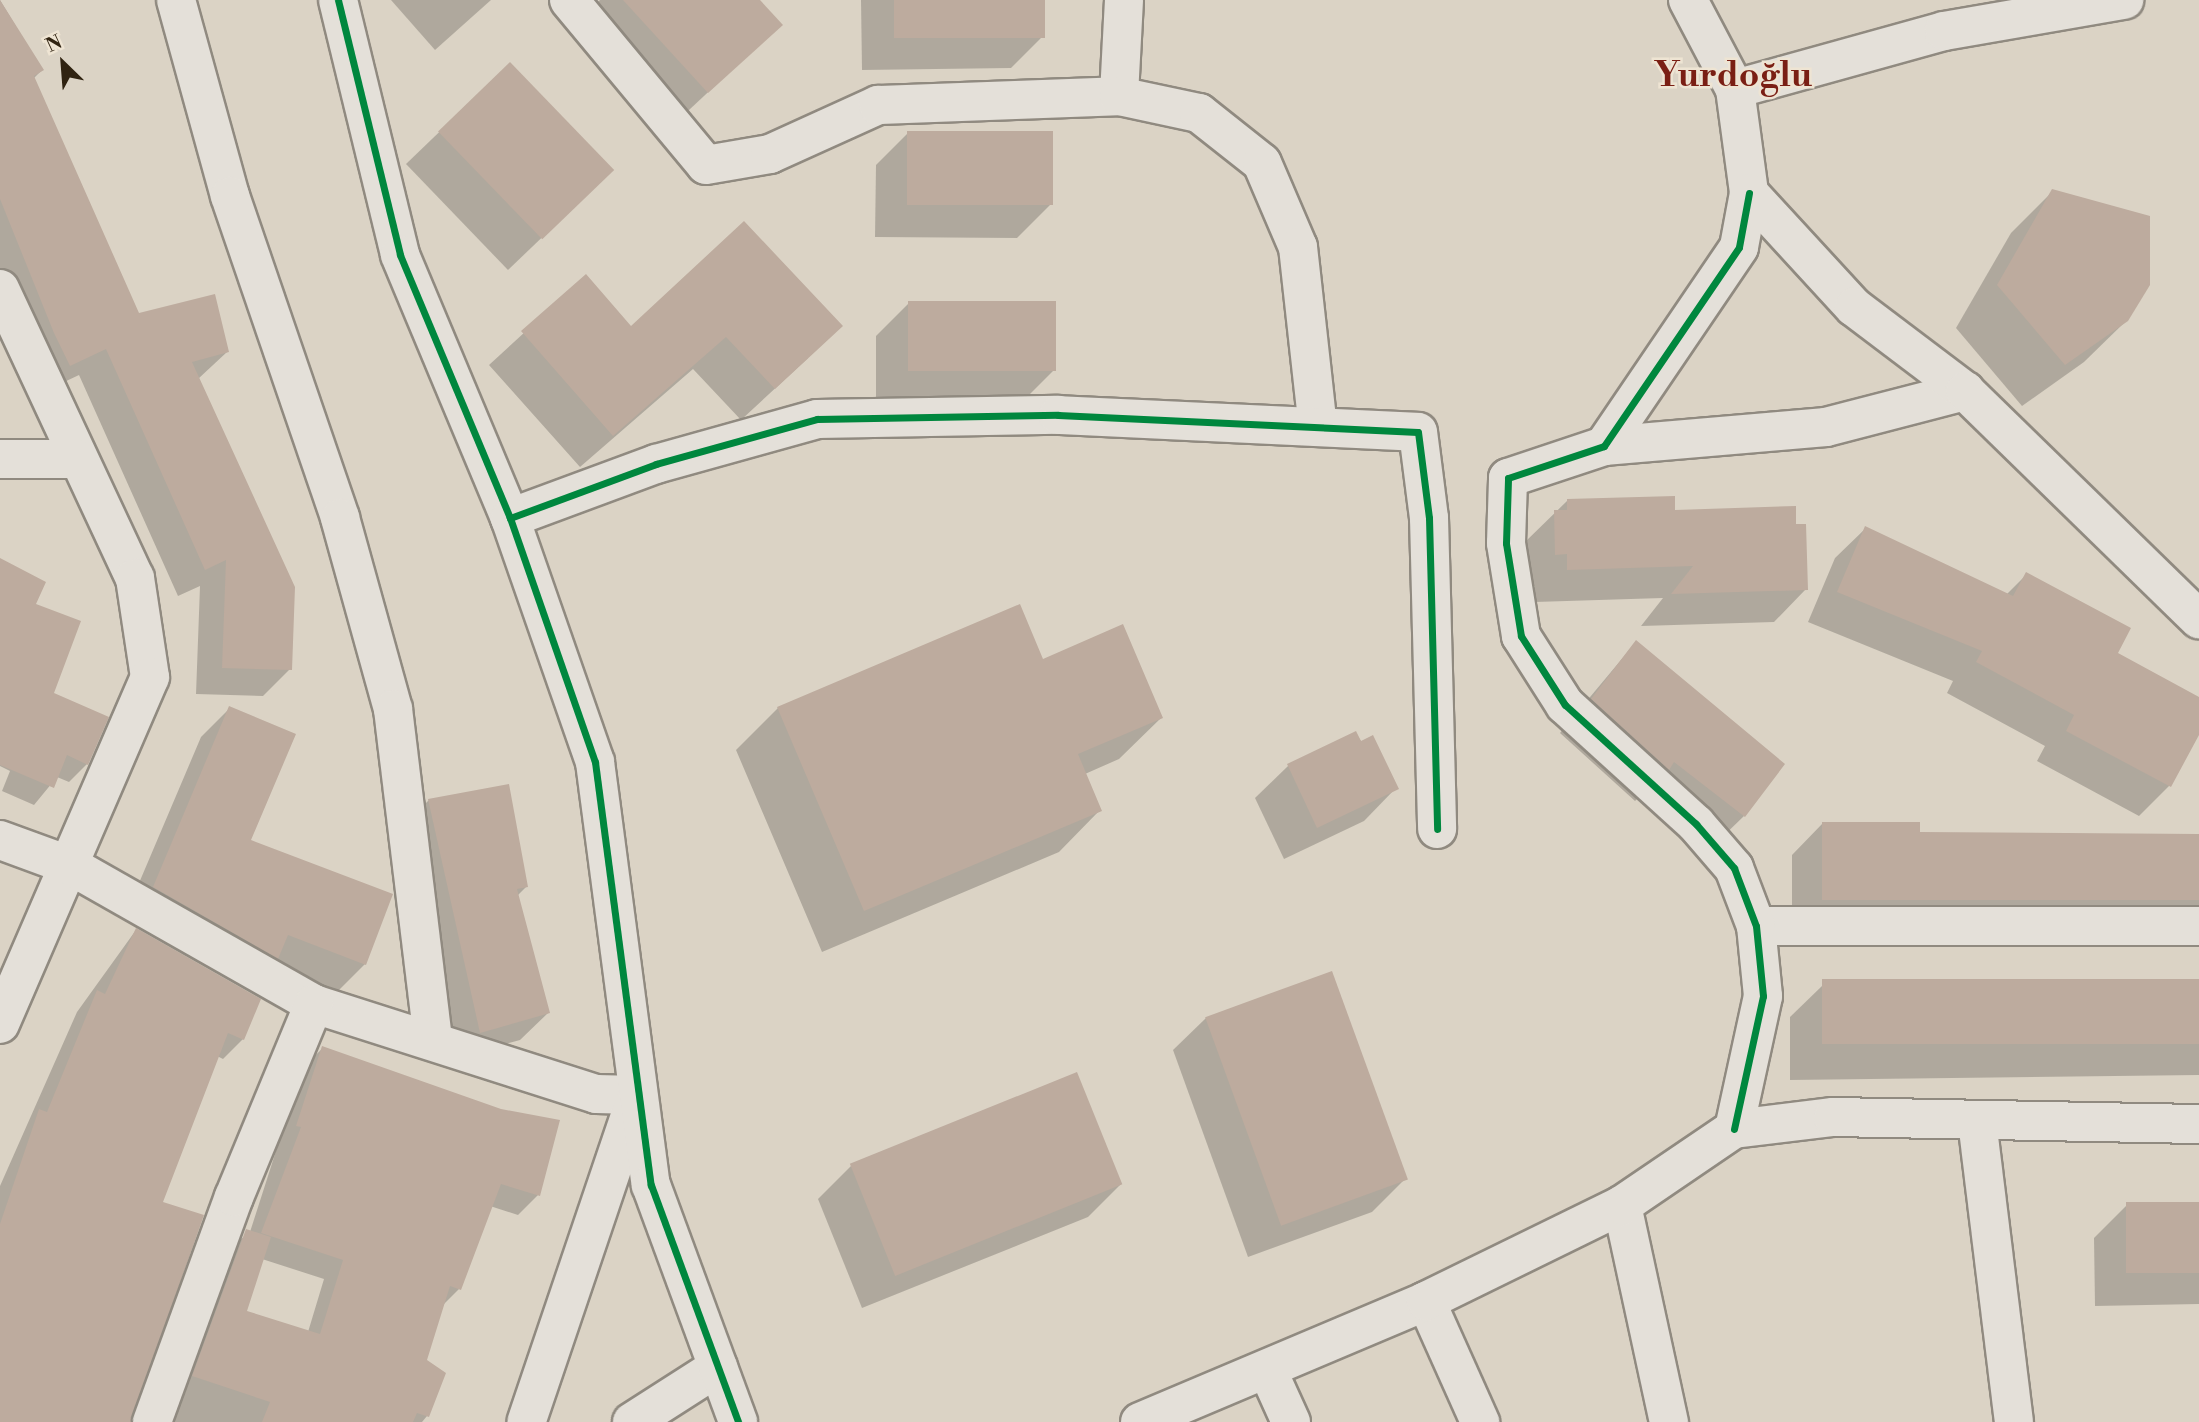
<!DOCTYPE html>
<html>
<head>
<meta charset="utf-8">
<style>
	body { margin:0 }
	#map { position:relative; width:2199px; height:1422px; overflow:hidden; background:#dbd3c5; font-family:"Libre Bodoni",serif }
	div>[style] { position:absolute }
	.shadow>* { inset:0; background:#0003 }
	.building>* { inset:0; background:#bdab9e; transform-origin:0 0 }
	.roads { filter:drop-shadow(2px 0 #908a80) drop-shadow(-2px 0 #908a80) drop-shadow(0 2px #908a80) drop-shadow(0 -2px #908a80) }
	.street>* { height:38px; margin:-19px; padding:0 19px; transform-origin:19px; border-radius:19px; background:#e4e0d9 }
	.secondary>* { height:38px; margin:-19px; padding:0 19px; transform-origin:19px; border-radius:19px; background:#e4e0d9 }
	.cycleway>* { height:7px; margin:-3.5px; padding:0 3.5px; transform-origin:3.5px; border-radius:3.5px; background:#00873e }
	span { translate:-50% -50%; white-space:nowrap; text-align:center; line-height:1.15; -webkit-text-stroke:5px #eee4d3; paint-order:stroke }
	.district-label { font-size:35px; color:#7a1f14; font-weight:700 }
	.north { position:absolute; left:28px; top:28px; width:70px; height:70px; -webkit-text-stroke:5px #eee4d3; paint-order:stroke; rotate:335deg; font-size:19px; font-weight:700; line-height:28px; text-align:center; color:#302311 }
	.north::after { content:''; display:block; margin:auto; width:24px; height:32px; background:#302311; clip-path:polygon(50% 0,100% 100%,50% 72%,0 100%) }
</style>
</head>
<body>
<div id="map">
	<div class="shadow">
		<div style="clip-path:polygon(0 0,42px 70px,33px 79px,138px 315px,227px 352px,198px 379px,290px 669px,263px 696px,196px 694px,200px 586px,178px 596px,79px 375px,43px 392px,0 291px)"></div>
		<div style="clip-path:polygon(391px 0,491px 0,435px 50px)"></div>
		<div style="clip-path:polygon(600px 0,758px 0,780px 25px,674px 124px,579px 20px)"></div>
		<div style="clip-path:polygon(861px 0,1043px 0,1044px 35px,1011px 68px,862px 70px)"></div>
		<div style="clip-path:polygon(510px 64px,579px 202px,508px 270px,406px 164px)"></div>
		<div style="clip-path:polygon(908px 133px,1050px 205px,1017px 238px,875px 237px,876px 165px)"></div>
		<div style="clip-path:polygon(2053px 191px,2127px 320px,2084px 362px,2022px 406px,1956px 328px,2011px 233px)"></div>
		<div style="clip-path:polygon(744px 223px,808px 358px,741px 420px,693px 369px,580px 467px,489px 365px,585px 277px,631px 328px)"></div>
		<div style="clip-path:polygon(909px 303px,1054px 370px,1021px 403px,876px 403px,876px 336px)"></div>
		<div style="clip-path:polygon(1567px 501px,1795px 526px,1806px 589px,1774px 622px,1641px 626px,1663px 598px,1535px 602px,1535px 586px,1523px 587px,1522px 545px)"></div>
		<div style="clip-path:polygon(1866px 528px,2006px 595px,2027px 574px,2115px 654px,2199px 699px,2199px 732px,2169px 786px,2139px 816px,2037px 761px,2045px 746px,1947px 693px,1953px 681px,1808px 622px,1835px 558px)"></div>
		<div style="clip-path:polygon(0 560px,33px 605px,52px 694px,87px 764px,69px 782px,57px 777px,34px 805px,2px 791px,10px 771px,0 766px)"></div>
		<div style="clip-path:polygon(1636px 642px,1744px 816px,1711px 848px,1642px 794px,1635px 801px,1560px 733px)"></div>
		<div style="clip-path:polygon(1042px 661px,1161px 718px,1119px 759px,1085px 774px,1100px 810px,1059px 852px,822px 952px,736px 750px,778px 708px)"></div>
		<div style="clip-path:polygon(230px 708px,248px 841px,365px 964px,336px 993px,125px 916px,201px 737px)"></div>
		<div style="clip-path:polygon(1355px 733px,1396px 788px,1364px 821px,1284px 859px,1255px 798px,1288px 766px)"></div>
		<div style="clip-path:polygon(429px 800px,526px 887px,517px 896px,548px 1013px,520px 1040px,452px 1059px,401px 828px)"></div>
		<div style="clip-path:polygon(1822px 824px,1918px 833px,2199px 836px,2199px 932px,1792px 929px,1792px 855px)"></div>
		<div style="clip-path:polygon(136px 930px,243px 1039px,223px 1059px,217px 1056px,161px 1203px,129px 1422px,0 1422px,0 1186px,77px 1012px)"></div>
		<div style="clip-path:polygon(2199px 981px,2199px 1075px,1790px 1080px,1790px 1017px,1823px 985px)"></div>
		<div style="clip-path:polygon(1206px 1018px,1405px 1179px,1372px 1212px,1248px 1257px,1173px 1050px)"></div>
		<div style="clip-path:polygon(evenodd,323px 1048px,538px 1195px,518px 1215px,490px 1206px,459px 1289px,442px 1306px,425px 1360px,427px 1416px,422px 1422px,164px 1422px,226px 1251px,250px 1232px,303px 1067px,323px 1048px,262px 1259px,324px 1279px,308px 1332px,245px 1312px,262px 1259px)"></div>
		<div style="clip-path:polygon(851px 1166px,1121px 1184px,1088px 1217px,862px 1308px,818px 1199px)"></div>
		<div style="clip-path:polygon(2199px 1204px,2199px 1304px,2095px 1306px,2094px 1238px,2127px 1205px)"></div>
	</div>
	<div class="building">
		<div style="clip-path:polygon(0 0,44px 70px,34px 76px,139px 313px,215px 294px,229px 352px,192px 362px,295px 587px,292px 670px,222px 668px,226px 560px,205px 570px,106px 349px,70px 366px,54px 333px,0 199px)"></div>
		<div style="clip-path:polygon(623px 0,760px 0,783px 25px,708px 93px)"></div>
		<div style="left:894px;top:0;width:151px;height:38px"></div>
		<div style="left:510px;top:62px;width:150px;height:100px;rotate:46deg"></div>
		<div style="left:907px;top:131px;width:146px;height:74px"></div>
		<div style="clip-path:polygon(2052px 189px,2150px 216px,2150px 285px,2128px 321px,2065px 365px,1997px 285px)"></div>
		<div style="clip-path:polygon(744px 221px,843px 326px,775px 389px,726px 337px,613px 436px,521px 331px,586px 274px,631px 326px)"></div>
		<div style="left:908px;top:301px;width:148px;height:70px"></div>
		<div style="clip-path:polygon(1675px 496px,1675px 510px,1796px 506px,1796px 524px,1806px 524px,1808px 590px,1671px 594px,1693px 566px,1567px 570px,1567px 554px,1555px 555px,1554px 510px,1567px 510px,1567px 499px)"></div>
		<div style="clip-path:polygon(1865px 526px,2013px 596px,2026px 572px,2131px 628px,2118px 653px,2199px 697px,2199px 735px,2171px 787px,2066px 731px,2074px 715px,1976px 662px,1982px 651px,1837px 592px)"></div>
		<div style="clip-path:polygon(0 558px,46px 582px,36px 604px,81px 621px,54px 693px,109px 717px,88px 765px,67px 755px,54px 788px,0 765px)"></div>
		<div style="clip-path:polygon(1020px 604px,1043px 659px,1123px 624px,1163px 718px,1078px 754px,1102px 811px,864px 911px,777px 707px)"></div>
		<div style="clip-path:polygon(1636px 640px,1785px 764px,1745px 817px,1674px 762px,1669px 770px,1591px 699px)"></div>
		<div style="clip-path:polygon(229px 706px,296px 734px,251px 840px,393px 894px,366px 965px,288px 935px,278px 959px,153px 887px)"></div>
		<div style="clip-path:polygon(1356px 731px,1361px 741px,1373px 735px,1399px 789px,1317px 828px,1287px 764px)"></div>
		<div style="clip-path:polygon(509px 784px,528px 887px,517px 889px,550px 1013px,480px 1033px,428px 799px)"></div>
		<div style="clip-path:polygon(1822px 822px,1920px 822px,1920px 832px,2199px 834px,2199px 900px,1822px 900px)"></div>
		<div style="clip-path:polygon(136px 928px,261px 999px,244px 1040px,228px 1033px,163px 1202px,204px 1215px,131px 1422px,0 1422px,0 1224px,39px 1109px,47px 1112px,97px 990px,105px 994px)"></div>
		<div style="left:1332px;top:971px;width:222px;height:135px;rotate:70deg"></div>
		<div style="left:2199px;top:979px;width:65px;height:377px;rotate:90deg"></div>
		<div style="clip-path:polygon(322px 1046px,501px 1109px,560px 1120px,540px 1196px,501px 1184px,461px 1290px,450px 1286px,427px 1360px,446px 1373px,429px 1417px,417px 1413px,413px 1422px,262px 1422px,270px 1402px,192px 1376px,246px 1229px,271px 1237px,247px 1311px,320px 1334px,343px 1260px,261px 1233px,301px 1127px,296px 1126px)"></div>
		<div style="left:1077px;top:1072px;width:121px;height:245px;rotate:68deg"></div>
		<div style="left:2199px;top:1202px;width:71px;height:73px;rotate:90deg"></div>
	</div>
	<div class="roads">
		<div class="street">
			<div style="left:176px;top:0;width:203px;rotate:74.6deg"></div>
			<div style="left:230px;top:196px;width:340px;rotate:71.1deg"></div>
			<div style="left:340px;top:518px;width:198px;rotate:74.5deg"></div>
			<div style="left:393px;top:709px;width:332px;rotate:83.1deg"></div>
			<div style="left:569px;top:0;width:214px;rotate:50.3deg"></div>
			<div style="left:706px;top:165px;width:65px;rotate:-9.8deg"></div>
			<div style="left:770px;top:154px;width:119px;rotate:-24.4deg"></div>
			<div style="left:878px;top:105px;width:241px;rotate:-2.1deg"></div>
			<div style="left:1124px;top:0;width:96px;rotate:93deg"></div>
			<div style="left:1119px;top:96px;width:82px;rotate:12deg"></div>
			<div style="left:1199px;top:113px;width:80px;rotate:38.4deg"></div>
			<div style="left:1262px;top:163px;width:91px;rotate:66.8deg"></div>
			<div style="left:1298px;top:247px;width:181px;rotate:83.7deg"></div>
			<div style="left:1735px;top:89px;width:217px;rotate:-15.5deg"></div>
			<div style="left:1944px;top:31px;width:183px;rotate:-9.8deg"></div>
			<div style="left:0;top:289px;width:319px;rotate:65deg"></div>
			<div style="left:135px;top:578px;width:100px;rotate:81.4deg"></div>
			<div style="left:150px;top:677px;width:378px;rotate:113.4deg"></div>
			<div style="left:1604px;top:446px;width:223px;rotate:-4.9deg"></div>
			<div style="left:1826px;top:427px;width:144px;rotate:-14.5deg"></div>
			<div style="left:0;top:459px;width:77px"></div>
			<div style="left:510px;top:518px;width:156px;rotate:-20.3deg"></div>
			<div style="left:656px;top:464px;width:167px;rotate:-15.6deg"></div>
			<div style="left:817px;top:419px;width:241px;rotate:-1deg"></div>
			<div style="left:1058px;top:415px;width:360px;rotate:2.7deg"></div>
			<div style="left:1418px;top:432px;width:87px;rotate:82.7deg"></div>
			<div style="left:1429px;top:518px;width:311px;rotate:88.5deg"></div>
			<div style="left:0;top:840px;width:76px;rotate:20.1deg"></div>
			<div style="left:71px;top:866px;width:279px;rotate:29.6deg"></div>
			<div style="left:314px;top:1004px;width:296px;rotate:17.7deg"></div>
			<div style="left:596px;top:1094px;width:41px;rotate:1.4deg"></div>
			<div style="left:637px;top:1095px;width:345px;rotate:108.7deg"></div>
			<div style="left:1756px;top:926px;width:443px"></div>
			<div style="left:1977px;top:1121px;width:303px;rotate:83deg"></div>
			<div style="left:1734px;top:1129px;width:136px;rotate:-77.7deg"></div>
			<div style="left:1763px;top:996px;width:70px;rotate:-95.7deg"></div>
			<div style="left:1756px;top:926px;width:62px;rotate:-110.8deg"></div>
			<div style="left:1734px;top:868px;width:58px;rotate:-130.8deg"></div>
			<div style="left:1696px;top:824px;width:177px;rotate:-137.7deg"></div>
			<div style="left:1565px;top:705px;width:82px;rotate:-122.5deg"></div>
			<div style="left:1521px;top:636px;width:94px;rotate:-99.2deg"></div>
			<div style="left:1506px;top:543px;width:65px;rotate:-88.2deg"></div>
			<div style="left:1508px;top:478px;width:101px;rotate:-18.4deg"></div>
			<div style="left:1604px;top:446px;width:240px;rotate:-55.8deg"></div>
			<div style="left:1739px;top:247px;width:55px;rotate:-79.5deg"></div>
			<div style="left:1622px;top:1205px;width:222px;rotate:77.8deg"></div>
			<div style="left:1426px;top:1301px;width:133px;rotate:65.9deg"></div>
			<div style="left:1267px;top:1369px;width:58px;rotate:65.6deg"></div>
			<div style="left:152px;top:1422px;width:239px;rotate:-70deg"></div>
			<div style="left:234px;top:1197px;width:209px;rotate:-67.5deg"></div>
			<div style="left:632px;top:1422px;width:102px;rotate:-32.6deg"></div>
			<div style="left:1140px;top:1422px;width:311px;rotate:-22.9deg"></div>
			<div style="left:1426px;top:1301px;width:218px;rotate:-26.1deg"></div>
			<div style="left:1622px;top:1205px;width:135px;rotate:-34.2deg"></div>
			<div style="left:1734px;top:1129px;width:100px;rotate:-6.9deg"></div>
			<div style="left:1833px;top:1117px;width:366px;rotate:1.1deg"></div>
		</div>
		<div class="secondary">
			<div style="left:338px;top:0;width:262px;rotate:76.3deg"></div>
			<div style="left:400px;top:255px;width:285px;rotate:67.3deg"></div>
			<div style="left:510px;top:518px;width:258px;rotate:70.8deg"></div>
			<div style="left:595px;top:762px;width:427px;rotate:82.5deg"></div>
			<div style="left:651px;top:1185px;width:252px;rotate:69.8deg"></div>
			<div style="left:1688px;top:0;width:101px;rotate:62.2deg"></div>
			<div style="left:1735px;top:89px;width:105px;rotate:82.3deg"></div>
			<div style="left:1749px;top:193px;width:155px;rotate:47.4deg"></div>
			<div style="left:1854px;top:307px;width:139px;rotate:37.1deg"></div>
			<div style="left:1965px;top:391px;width:327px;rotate:44.3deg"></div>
		</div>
	</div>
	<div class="cycleway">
		<div style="left:338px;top:0;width:262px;rotate:76.3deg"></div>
		<div style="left:400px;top:255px;width:285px;rotate:67.3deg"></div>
		<div style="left:510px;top:518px;width:258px;rotate:70.8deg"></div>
		<div style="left:595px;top:762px;width:427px;rotate:82.5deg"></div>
		<div style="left:651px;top:1185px;width:252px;rotate:69.8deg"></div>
		<div style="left:510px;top:518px;width:156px;rotate:-20.3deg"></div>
		<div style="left:656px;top:464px;width:167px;rotate:-15.6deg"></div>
		<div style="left:817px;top:419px;width:241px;rotate:-1deg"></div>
		<div style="left:1058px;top:415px;width:360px;rotate:2.7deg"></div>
		<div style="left:1418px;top:432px;width:87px;rotate:82.7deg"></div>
		<div style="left:1429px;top:518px;width:311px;rotate:88.5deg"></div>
		<div style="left:1734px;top:1129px;width:136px;rotate:-77.7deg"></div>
		<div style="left:1763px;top:996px;width:70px;rotate:-95.7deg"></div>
		<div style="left:1756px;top:926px;width:62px;rotate:-110.8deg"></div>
		<div style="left:1734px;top:868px;width:58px;rotate:-130.8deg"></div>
		<div style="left:1696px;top:824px;width:177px;rotate:-137.7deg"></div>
		<div style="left:1565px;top:705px;width:82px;rotate:-122.5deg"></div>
		<div style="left:1521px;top:636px;width:94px;rotate:-99.2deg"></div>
		<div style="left:1506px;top:543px;width:65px;rotate:-88.2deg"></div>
		<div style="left:1508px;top:478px;width:101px;rotate:-18.4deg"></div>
		<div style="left:1604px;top:446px;width:240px;rotate:-55.8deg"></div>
		<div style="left:1739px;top:247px;width:55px;rotate:-79.5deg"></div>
	</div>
	<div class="district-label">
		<span style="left:1733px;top:76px">Yurdoğlu</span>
	</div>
	<div class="north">N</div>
</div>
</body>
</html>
